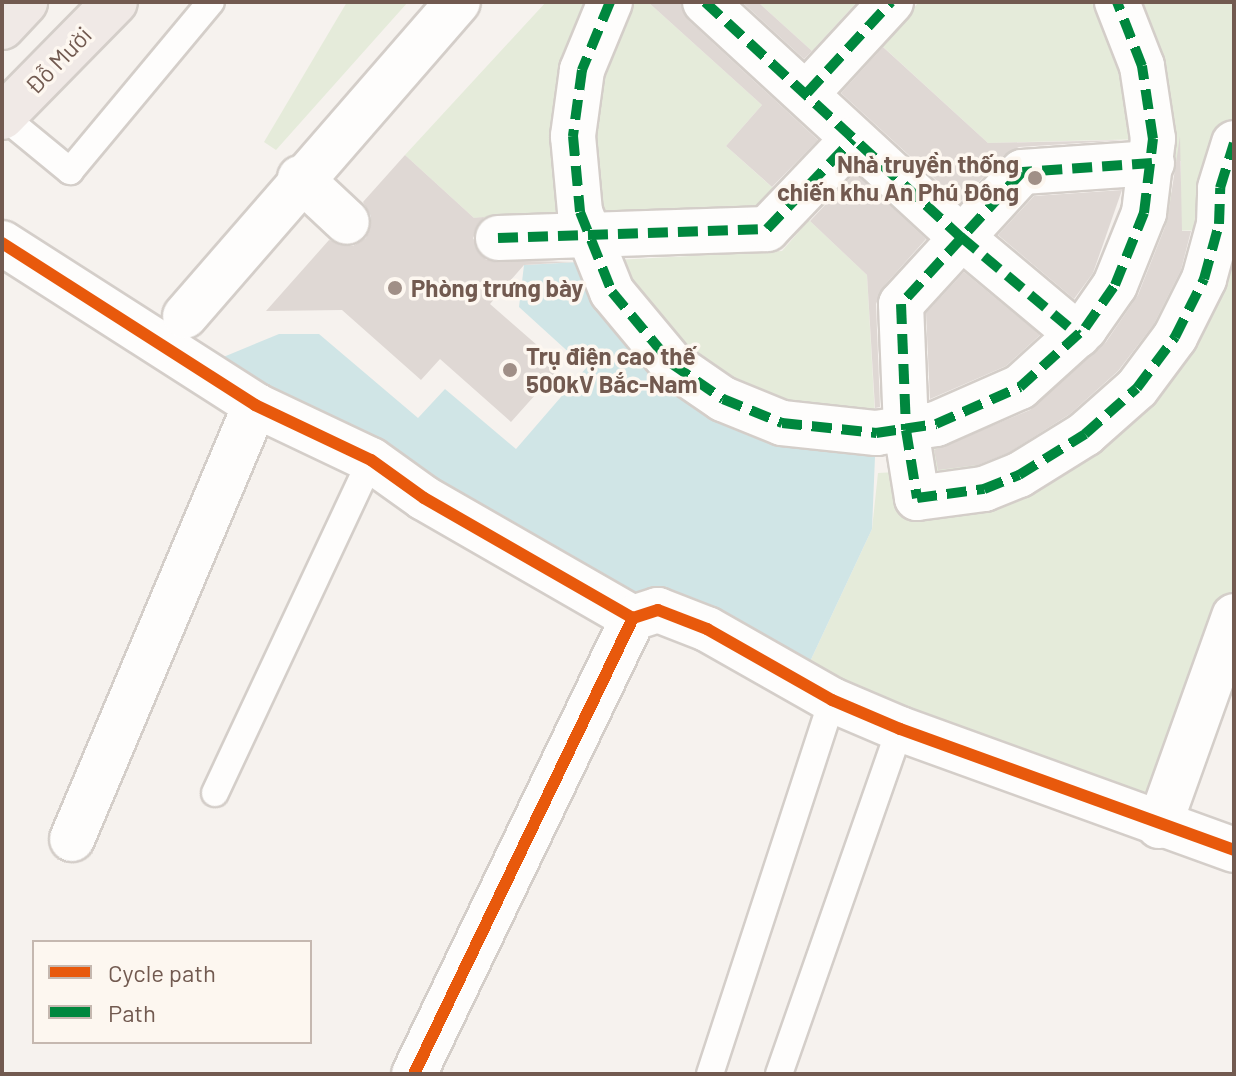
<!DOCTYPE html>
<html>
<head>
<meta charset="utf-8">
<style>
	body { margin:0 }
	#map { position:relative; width:1236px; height:1076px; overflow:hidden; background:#f6f2ee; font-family:Barlow,sans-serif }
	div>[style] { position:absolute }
	.green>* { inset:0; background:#e5ebda }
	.water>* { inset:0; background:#d0e5e6 }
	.building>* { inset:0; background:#dfd8d4 }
	.roads { filter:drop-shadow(2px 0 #d4cec9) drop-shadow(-2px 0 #d4cec9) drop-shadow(0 2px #d4cec9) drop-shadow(0 -2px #d4cec9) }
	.lane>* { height:26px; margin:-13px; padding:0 13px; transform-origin:13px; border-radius:13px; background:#fefdfc }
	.street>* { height:44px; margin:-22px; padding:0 22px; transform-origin:22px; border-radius:22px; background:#fefdfc }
	.highway>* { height:44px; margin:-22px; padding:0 22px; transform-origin:22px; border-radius:22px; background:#f0e9e6 }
	.quiet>* { height:10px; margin-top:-5px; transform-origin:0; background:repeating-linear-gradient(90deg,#00873e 0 20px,transparent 0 30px) }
	.cycleway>* { height:12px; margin:-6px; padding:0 6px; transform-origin:6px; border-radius:6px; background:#e8590c }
	.dots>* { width:22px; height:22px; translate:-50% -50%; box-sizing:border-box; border:4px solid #fdf7f0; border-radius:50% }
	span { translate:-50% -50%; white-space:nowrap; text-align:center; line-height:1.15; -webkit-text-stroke:7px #fdf7f0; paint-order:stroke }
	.street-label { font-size:24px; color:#725a50 }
	.poi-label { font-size:24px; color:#725a50; font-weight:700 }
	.right { translate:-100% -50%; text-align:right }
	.left { translate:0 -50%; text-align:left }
	.frame { position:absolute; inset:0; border:4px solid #725a50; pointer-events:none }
	.legend { position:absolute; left:32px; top:940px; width:280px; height:104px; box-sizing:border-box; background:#fdf7f0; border:2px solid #c5b8b0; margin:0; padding:10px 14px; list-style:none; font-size:24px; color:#725a50 }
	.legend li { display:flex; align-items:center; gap:16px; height:40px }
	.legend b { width:40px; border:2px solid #c5b8b0 }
</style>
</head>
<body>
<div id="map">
	<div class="green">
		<div style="clip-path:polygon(347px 2px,408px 2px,276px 150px,264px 142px)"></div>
		<div style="clip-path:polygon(546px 2px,648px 2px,762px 105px,726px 146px,774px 189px,758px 206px,474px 218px,405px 155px)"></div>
		<div style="clip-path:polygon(758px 2px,857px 2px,812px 51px)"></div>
		<div style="clip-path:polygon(919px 2px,1234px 2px,1234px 589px,1155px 810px,807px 668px,872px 529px,878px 473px,934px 470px,933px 438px,978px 438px,978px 489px,1110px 414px,1209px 230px,1166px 231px,1162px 193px,1181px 192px,1181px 161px,1152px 163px,1147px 139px,988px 143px,880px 44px)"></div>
		<div style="clip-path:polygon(809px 220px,867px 275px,876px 433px,752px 412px,597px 261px,782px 251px)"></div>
	</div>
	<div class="water">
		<div style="clip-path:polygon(597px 261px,672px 364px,876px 433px,872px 529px,807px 668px,655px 596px,612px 590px,221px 358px,279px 334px,319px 334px,418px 418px,445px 389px,516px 449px,586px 368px,519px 307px,524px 265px)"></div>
	</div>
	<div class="building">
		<div style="clip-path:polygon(648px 2px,681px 2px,688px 20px,818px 140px,772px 187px,726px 146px,762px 105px)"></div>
		<div style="clip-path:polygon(742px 2px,758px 2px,812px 51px,804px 59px)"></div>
		<div style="clip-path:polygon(883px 47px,988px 143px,1128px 140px,1019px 147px,1004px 155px,960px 202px,841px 93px)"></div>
		<div style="clip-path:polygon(1180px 136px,1182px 231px,1191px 231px,1181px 270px,1154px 324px,1118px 371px,1070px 414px,1008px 453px,978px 465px,938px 470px,934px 450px,1030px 410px,1106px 342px,1138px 295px,1167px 222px)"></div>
		<div style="clip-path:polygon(405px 155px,474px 218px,484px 217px,473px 238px,486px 260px,573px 262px,524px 265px,490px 304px,561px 366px,511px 422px,440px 359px,421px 380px,342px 310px,266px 311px,329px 240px,353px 246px,366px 238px,371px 216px,363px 202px)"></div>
		<div style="clip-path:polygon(855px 173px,926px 239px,883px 287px,876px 304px,880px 407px,875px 408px,867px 275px,810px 221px)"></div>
		<div style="clip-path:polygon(1122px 190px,1093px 273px,1074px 299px,998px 235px,1034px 196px)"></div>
		<div style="clip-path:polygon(964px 272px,1040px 335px,1006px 366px,930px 399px,926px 313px)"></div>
	</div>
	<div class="roads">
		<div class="lane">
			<div style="left:3px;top:116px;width:87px;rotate:39.4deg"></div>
			<div style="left:70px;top:171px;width:220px;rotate:-50.2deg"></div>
			<div style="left:215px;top:793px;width:368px;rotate:-64.9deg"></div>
			<div style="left:710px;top:1074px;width:393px;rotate:-71.9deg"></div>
			<div style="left:779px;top:1074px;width:366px;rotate:-70.7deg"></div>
		</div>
		<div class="street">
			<div style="left:610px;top:2px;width:74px;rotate:112.4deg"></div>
			<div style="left:582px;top:70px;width:67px;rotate:97.8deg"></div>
			<div style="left:573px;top:136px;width:76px;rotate:84.7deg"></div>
			<div style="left:580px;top:212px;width:86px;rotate:68.2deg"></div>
			<div style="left:612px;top:292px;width:94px;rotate:50.2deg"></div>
			<div style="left:672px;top:364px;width:62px;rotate:34.5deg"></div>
			<div style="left:723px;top:399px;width:64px;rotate:22.1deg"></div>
			<div style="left:782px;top:423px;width:95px;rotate:6.1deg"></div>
			<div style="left:876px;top:433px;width:61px;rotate:-8.5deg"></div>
			<div style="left:936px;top:424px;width:92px;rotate:-23.8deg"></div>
			<div style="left:1020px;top:387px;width:88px;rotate:-42.2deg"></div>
			<div style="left:1085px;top:328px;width:52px;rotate:-55.1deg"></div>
			<div style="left:1115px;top:285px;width:78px;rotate:-68.1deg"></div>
			<div style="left:1144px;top:213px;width:75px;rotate:-83.1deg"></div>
			<div style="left:1153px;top:139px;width:74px;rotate:-98.6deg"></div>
			<div style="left:1142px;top:66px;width:69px;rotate:-111.3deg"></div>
			<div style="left:705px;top:2px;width:348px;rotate:42.6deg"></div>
			<div style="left:961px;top:237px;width:153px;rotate:39.9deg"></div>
			<div style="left:807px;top:93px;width:124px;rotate:-47.3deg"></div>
			<div style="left:1152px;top:163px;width:130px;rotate:176deg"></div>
			<div style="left:1022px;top:172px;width:179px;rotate:132.5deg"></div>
			<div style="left:901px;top:304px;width:126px;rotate:87.7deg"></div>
			<div style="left:906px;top:430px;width:69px;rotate:80.8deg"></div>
			<div style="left:917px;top:498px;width:68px;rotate:-7.7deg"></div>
			<div style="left:984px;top:489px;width:38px;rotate:-22deg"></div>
			<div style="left:1019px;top:475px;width:78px;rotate:-31.8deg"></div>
			<div style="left:1085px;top:434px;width:69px;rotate:-41.5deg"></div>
			<div style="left:1137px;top:388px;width:64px;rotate:-53.3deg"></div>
			<div style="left:1175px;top:337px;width:65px;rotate:-63.4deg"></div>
			<div style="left:1204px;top:279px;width:57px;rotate:-74.7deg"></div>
			<div style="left:1219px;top:224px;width:36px;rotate:-88deg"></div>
			<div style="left:1220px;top:188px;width:47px;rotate:-72.7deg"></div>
			<div style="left:300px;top:178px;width:64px;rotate:43.1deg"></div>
			<div style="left:498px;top:238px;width:269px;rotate:-1.9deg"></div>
			<div style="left:767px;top:229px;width:124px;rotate:-46.3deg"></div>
			<div style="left:2px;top:243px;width:300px;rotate:32.6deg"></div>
			<div style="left:255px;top:405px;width:128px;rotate:25.4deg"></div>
			<div style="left:371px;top:460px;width:65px;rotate:35.6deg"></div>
			<div style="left:424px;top:498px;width:241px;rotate:29.9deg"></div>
			<div style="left:633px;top:618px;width:26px;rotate:-18deg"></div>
			<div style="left:658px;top:610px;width:53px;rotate:21.2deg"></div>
			<div style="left:707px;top:629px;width:144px;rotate:29.6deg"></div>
			<div style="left:832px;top:700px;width:74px;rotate:23.1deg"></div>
			<div style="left:900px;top:729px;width:355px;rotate:19.9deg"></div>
			<div style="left:185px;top:316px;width:416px;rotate:-49deg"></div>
			<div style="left:1159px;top:826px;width:223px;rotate:-70.3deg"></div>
			<div style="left:72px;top:839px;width:471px;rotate:-67.1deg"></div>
			<div style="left:414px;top:1074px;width:506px;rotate:-64.35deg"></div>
		</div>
		<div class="highway">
			<div style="left:2px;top:27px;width:34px;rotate:-47deg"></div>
			<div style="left:2px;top:117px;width:161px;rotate:-45.5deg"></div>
		</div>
	</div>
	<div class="quiet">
		<div style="left:610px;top:2px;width:74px;rotate:112.4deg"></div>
		<div style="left:582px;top:70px;width:67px;rotate:97.8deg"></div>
		<div style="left:573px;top:136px;width:76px;rotate:84.7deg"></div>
		<div style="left:580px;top:212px;width:86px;rotate:68.2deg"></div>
		<div style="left:612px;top:292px;width:94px;rotate:50.2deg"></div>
		<div style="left:672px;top:364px;width:62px;rotate:34.5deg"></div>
		<div style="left:723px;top:399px;width:64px;rotate:22.1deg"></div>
		<div style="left:782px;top:423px;width:95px;rotate:6.1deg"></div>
		<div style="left:876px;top:433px;width:61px;rotate:-8.5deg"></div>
		<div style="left:936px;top:424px;width:92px;rotate:-23.8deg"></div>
		<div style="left:1020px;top:387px;width:88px;rotate:-42.2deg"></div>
		<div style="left:1085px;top:328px;width:52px;rotate:-55.1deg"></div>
		<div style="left:1115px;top:285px;width:78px;rotate:-68.1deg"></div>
		<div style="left:1144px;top:213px;width:75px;rotate:-83.1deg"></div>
		<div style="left:1153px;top:139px;width:74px;rotate:-98.6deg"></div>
		<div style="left:1142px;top:66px;width:69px;rotate:-111.3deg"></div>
		<div style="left:705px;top:2px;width:348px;rotate:42.6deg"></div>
		<div style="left:961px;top:237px;width:153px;rotate:39.9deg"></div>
		<div style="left:807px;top:93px;width:124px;rotate:-47.3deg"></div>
		<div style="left:1152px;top:163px;width:130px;rotate:176deg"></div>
		<div style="left:1022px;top:172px;width:179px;rotate:132.5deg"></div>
		<div style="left:901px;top:304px;width:126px;rotate:87.7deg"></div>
		<div style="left:906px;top:430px;width:69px;rotate:80.8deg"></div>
		<div style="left:917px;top:498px;width:68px;rotate:-7.7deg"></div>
		<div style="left:984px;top:489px;width:38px;rotate:-22deg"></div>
		<div style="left:1019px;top:475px;width:78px;rotate:-31.8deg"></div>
		<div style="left:1085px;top:434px;width:69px;rotate:-41.5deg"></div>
		<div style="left:1137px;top:388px;width:64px;rotate:-53.3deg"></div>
		<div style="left:1175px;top:337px;width:65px;rotate:-63.4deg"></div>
		<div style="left:1204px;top:279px;width:57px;rotate:-74.7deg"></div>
		<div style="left:1219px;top:224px;width:36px;rotate:-88deg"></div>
		<div style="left:1220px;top:188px;width:47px;rotate:-72.7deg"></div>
		<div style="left:498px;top:238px;width:269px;rotate:-1.9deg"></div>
		<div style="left:767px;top:229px;width:124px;rotate:-46.3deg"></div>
	</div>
	<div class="cycleway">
		<div style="left:2px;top:243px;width:300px;rotate:32.6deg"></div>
		<div style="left:255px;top:405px;width:128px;rotate:25.4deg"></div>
		<div style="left:371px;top:460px;width:65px;rotate:35.6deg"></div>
		<div style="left:424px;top:498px;width:241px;rotate:29.9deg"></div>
		<div style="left:633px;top:618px;width:26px;rotate:-18deg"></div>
		<div style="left:658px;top:610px;width:53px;rotate:21.2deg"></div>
		<div style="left:707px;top:629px;width:144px;rotate:29.6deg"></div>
		<div style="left:832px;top:700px;width:74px;rotate:23.1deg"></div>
		<div style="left:900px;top:729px;width:355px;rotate:19.9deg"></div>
		<div style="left:414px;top:1074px;width:506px;rotate:-64.35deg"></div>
	</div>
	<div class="dots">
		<div style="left:1035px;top:178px;background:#a08f87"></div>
		<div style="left:395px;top:288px;background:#a08f87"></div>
		<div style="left:510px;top:370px;background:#a08f87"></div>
	</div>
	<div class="street-label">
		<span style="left:58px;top:60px;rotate:-46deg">Đỗ Mười</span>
	</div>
	<div class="poi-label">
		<span class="right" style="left:1019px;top:178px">Nhà truyền thống<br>chiến khu An Phú Đông</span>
		<span class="left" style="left:411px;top:288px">Phòng trưng bày</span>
		<span class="left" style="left:526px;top:370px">Trụ điện cao thế<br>500kV Bắc-Nam</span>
	</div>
	<div class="frame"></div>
	<ul class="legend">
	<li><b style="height:10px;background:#e8590c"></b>Cycle path</li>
	<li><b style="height:10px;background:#00873e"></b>Path</li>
	</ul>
</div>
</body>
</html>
